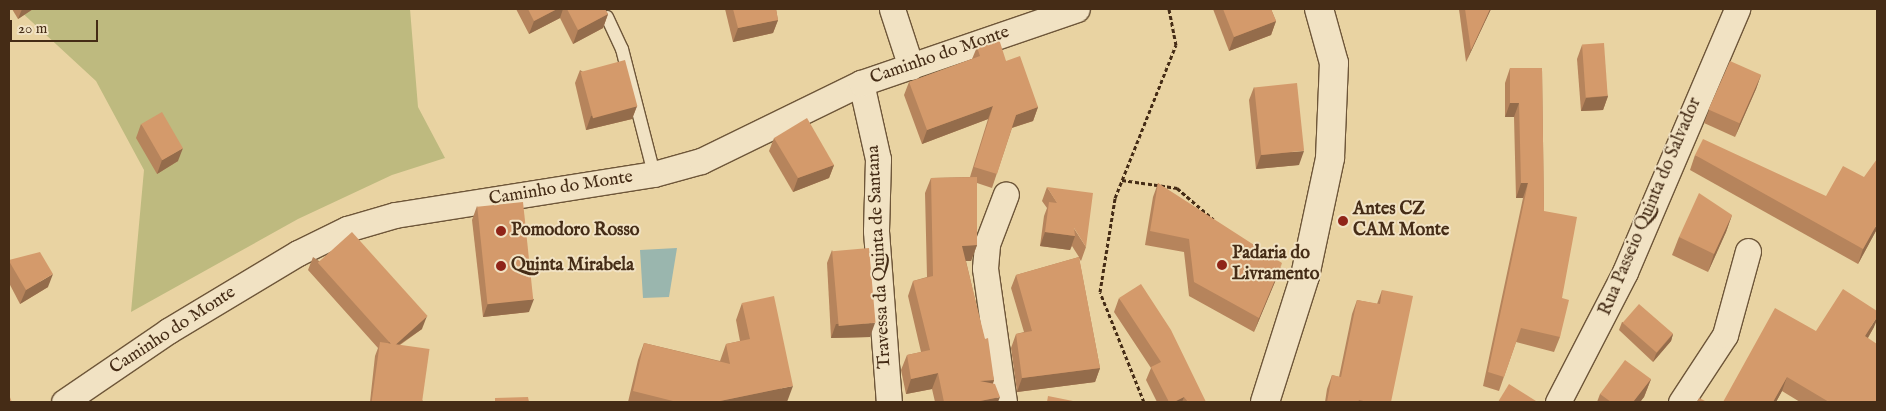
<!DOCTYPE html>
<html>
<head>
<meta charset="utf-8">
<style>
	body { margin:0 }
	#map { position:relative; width:1886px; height:411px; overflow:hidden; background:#e9d3a2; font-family:"IM FELL English",serif }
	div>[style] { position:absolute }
	.green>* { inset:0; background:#beba7f }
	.water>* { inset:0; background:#9ab6ae }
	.path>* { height:3px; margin-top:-1.5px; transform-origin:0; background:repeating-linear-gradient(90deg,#452c16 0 4px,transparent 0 6.5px) }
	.roads { filter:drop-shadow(1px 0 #6e5639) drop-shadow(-1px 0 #6e5639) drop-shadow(0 1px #6e5639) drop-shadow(0 -1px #6e5639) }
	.service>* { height:12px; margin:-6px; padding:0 6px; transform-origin:6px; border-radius:6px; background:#f1e2c3 }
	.minor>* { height:25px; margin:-12.5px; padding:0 12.5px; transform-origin:12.5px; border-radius:12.5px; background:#f1e2c3 }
	.tertiary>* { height:28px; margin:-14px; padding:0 14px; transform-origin:14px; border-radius:14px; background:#f1e2c3 }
	.wall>* { inset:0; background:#b6845c }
	.shaded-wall>* { inset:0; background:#946c4b }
	.building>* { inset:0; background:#d49a6b; transform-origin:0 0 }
	.dots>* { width:14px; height:14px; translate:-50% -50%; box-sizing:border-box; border:2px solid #f1e2c3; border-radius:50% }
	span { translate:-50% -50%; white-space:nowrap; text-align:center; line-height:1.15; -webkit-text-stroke:4px #f1e2c3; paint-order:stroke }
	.street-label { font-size:18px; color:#452c16 }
	.poi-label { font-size:18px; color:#452c16; font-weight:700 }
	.left { translate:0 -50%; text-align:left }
	.frame { position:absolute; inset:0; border:10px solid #452c16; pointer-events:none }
	.scale { position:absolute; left:10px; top:20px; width:88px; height:22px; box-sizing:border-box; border:2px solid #452c16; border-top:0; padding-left:6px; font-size:15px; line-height:18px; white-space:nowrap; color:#452c16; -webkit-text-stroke:4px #f1e2c3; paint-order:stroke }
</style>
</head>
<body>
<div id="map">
	<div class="green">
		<div style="clip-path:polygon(18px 9px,410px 9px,418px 107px,445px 158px,392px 175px,298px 219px,131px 312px,144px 170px,96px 81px)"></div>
	</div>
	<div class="water">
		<div style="clip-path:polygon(677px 248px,669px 297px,643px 298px,640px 250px)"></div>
	</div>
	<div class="path">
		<div style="left:1122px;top:180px;width:56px;rotate:8.3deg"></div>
		<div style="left:1177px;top:188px;width:48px;rotate:40.7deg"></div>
		<div style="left:1144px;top:402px;width:118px;rotate:-111.8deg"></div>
		<div style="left:1100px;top:292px;width:95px;rotate:-80.9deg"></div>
		<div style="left:1115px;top:198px;width:165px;rotate:-68.3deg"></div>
		<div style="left:1176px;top:45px;width:37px;rotate:-101deg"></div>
	</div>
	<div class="roads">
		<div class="service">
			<div style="left:607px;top:17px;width:35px;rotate:65deg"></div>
			<div style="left:622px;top:49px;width:129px;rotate:75.6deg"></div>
		</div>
		<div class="minor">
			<div style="left:892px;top:9px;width:61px;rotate:71.9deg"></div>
			<div style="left:861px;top:83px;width:78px;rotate:77.4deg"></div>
			<div style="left:878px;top:159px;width:72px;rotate:91.6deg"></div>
			<div style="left:876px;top:231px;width:171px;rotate:85.7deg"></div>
			<div style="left:64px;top:402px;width:126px;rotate:-34.3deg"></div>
			<div style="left:168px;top:331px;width:152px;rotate:-31deg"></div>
			<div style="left:298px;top:253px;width:55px;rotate:-26.1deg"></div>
			<div style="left:347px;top:229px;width:50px;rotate:-16.3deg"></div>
			<div style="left:395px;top:215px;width:262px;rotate:-9deg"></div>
			<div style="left:654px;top:174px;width:49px;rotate:-15.5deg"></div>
			<div style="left:701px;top:161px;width:178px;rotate:-26deg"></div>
			<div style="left:861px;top:83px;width:228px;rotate:-18.9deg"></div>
			<div style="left:1004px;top:402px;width:135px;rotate:-98.1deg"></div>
			<div style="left:985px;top:268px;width:24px;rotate:-85deg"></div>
			<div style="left:987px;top:244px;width:53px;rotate:-69.2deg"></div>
			<div style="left:1558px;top:402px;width:146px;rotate:-62.7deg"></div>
			<div style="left:1625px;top:272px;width:286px;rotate:-66.9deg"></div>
			<div style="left:1681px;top:402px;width:80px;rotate:-56.7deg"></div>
			<div style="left:1725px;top:335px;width:87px;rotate:-74.7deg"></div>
		</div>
		<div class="tertiary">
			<div style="left:1265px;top:402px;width:132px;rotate:-72.4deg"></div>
			<div style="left:1305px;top:276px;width:121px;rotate:-78deg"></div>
			<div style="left:1330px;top:158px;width:95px;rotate:-87.6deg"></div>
			<div style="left:1334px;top:63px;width:56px;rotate:-105.5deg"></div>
		</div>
	</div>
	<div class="wall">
		<div style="clip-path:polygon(12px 9px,33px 9px,18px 19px)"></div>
		<div style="clip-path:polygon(516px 9px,605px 9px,608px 14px,603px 28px,573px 44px,560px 18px,529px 34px)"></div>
		<div style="clip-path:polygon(725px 9px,776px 9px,778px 20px,773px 33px,733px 42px)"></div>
		<div style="clip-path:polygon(1213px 9px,1271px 9px,1276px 21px,1271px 35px,1229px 51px)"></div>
		<div style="clip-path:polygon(1459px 9px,1491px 9px,1466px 62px)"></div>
		<div style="clip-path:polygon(1582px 45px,1608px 96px,1603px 110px,1581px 111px,1577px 59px)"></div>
		<div style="clip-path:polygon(977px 47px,1006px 61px,1038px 107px,1033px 121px,1012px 128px,992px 188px,977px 183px,977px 245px,971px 261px,966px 261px,994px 380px,993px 384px,998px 402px,935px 402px,932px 389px,906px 394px,901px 370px,907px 355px,921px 352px,908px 296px,913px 281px,927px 277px,925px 193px,931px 178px,970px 177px,988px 119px,922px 144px,904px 95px,909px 82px,972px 59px)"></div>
		<div style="clip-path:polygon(1510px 68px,1542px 68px,1544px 211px,1562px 298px,1560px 337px,1554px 352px,1516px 342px,1499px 391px,1483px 386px,1523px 198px,1516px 198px,1514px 117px,1505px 117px,1505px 83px)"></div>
		<div style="clip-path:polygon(580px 70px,637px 106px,632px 119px,586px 130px,575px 83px)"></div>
		<div style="clip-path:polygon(1761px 75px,1756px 89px,1735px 137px,1704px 123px,1709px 110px)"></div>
		<div style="clip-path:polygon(1254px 87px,1299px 165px,1256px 169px,1249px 100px)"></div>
		<div style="clip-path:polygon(141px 124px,178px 161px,157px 174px,136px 138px)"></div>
		<div style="clip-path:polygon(774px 138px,834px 165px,829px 178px,793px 192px,769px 151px)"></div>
		<div style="clip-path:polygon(1695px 155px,1877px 229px,1858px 264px,1690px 170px)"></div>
		<div style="clip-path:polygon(1158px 183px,1277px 277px,1254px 332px,1189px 296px,1184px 252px,1145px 245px,1153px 197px)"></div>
		<div style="clip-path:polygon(1047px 187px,1086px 247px,1081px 261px,1079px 258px,1100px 368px,1095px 382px,1017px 392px,1011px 348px,1016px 334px,1024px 332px,1011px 288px,1016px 275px,1079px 257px,1072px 246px,1070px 250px,1040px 246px,1044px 216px,1047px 208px,1042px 201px)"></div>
		<div style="clip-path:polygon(477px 206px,529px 312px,483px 317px,472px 220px)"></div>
		<div style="clip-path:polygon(1732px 215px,1726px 232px,1708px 272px,1672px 255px,1679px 237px)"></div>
		<div style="clip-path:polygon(832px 250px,870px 337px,831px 338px,827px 263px)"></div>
		<div style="clip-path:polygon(313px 257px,422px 329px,400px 345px,423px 402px,370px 402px,375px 356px,378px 348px,308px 270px)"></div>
		<div style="clip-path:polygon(9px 260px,48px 287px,20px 304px,9px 283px)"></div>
		<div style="clip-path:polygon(1382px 290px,1391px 402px,1325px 402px,1327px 389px,1332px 375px,1339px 377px,1352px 314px,1357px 300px,1377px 304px)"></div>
		<div style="clip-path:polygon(1119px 298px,1206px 402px,1157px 402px,1146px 380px,1151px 368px,1114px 312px)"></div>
		<div style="clip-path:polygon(742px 303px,787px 402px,628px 402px,638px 360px,644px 343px,720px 361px,726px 344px,740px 341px,736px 320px)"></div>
		<div style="clip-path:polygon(1622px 322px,1673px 334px,1671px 341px,1653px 362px,1619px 330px)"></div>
		<div style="clip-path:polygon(1874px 327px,1868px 338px,1877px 402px,1800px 402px,1782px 391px,1776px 402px,1723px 402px,1816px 331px)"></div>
		<div style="clip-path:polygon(1651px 379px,1644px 397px,1640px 402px,1597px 402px,1600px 394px)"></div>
	</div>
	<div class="shaded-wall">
		<div style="clip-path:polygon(22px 9px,33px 9px,18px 19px)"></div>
		<div style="clip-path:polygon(557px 9px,563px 9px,560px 18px,529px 34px,534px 21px)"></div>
		<div style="clip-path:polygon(1490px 9px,1491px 9px,1466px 62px,1471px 50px)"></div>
		<div style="clip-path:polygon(608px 14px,603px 28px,573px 44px,578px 30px)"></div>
		<div style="clip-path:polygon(778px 20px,773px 33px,733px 42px,738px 28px)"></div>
		<div style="clip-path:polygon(1276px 21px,1271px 35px,1229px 51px,1234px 37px)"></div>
		<div style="clip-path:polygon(1761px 75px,1756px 89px,1735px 137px,1740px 123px)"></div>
		<div style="clip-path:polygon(1608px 96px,1603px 110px,1581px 111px,1586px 98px)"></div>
		<div style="clip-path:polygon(1510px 103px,1519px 103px,1514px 117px,1505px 117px)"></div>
		<div style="clip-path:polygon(637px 106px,632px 119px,586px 130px,591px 116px)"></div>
		<div style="clip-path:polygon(993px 106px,988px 119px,922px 144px,927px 130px)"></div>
		<div style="clip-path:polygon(1038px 107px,1033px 121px,1011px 128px,1016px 115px)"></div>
		<div style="clip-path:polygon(183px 148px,178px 161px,157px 174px,162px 160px)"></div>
		<div style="clip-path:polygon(1304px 151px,1299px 165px,1256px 169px,1261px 155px)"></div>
		<div style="clip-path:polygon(834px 165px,829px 178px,793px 192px,798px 178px)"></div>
		<div style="clip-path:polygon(1521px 183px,1528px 183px,1523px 198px,1516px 198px)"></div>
		<div style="clip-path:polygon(1732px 215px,1726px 232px,1708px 272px,1714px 254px)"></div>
		<div style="clip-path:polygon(1877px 224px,1877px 229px,1858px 264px,1863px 249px)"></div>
		<div style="clip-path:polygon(1045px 232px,1075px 236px,1070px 250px,1040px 246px)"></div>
		<div style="clip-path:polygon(977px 245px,971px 261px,957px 261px,962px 246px)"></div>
		<div style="clip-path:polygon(1282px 263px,1277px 277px,1254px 332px,1259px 318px)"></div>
		<div style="clip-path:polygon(53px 274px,48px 287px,20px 304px,26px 290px)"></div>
		<div style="clip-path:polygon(534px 299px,529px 312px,483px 317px,488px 303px)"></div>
		<div style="clip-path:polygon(427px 316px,422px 329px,384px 355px,389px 342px)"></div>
		<div style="clip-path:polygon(1877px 317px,1877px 320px,1874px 327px,1860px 351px,1865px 336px)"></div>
		<div style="clip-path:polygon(875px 323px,870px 337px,831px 338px,836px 324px)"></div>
		<div style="clip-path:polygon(1673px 334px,1671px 341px,1653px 362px,1656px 354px)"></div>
		<div style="clip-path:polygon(1100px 368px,1095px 382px,1017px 392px,1022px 378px)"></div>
		<div style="clip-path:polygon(938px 373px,932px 389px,906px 394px,911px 379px)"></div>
		<div style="clip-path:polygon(1787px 377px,1782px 391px,1776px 402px,1773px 402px)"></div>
		<div style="clip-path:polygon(1651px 379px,1644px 397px,1640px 402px,1633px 402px)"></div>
		<div style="clip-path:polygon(994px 380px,988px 395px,980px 381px)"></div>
		<div style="clip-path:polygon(793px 386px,787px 402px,715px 402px)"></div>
		<div style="clip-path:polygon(1000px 397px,998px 402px,975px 402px)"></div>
		<div style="clip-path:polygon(1184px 397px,1182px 402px,1174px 402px)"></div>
	</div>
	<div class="building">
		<div style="clip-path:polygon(528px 9px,557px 9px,534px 21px)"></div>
		<div style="clip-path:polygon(567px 9px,605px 9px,608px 14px,578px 30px)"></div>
		<div style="clip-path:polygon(733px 9px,776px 9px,778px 20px,738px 28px)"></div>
		<div style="clip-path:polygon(1223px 9px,1271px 9px,1276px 21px,1234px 37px)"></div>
		<div style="clip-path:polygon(1465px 9px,1490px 9px,1471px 50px)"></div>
		<div style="clip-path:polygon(999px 39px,1006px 61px,1020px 56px,1038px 107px,1016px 115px,997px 174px,974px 167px,993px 106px,927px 130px,909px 82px,980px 56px,977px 47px)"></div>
		<div style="left:1604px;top:43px;width:53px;height:22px;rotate:86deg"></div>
		<div style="left:625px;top:60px;width:48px;height:46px;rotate:75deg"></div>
		<div style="left:1730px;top:61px;width:34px;height:53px;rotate:24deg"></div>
		<div style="clip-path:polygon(1510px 68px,1542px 68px,1544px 211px,1577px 217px,1562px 298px,1569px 300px,1560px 337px,1521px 328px,1504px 377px,1488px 372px,1528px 183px,1521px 183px,1519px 103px,1510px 103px)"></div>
		<div style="left:1297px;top:83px;width:68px;height:43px;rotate:84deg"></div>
		<div style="left:162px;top:112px;width:42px;height:24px;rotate:60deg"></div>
		<div style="clip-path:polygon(807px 118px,834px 165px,798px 178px,774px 138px)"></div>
		<div style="clip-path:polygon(1703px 139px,1826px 196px,1843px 166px,1864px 177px,1877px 159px,1877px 224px,1863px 249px,1695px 155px)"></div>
		<div style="clip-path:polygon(977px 177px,977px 245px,962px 246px,985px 339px,988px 338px,994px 380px,980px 381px,995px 384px,1000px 397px,975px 402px,944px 402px,938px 373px,911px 379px,907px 355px,930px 350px,913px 281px,933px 276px,931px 178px)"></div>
		<div style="clip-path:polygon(1158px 183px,1282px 263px,1259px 318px,1194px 282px,1189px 239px,1150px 231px)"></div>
		<div style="clip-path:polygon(1047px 187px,1093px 193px,1086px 247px,1074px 228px,1075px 236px,1045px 232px,1049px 202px,1057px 203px)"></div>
		<div style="clip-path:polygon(1699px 193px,1732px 215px,1714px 254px,1679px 237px)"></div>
		<div style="left:523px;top:202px;width:98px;height:46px;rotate:84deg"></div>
		<div style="left:352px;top:232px;width:113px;height:46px;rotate:48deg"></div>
		<div style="left:869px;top:248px;width:75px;height:37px;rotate:85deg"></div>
		<div style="clip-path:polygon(40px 252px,53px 274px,26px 290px,9px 261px,9px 260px)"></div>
		<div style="clip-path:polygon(1079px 257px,1100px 368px,1022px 378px,1016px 334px,1032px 331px,1016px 275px)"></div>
		<div style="clip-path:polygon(1141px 284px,1171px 330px,1206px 402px,1188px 402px,1184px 397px,1174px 402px,1169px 402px,1151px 367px,1161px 362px,1119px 298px)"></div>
		<div style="clip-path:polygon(1843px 289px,1877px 311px,1877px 317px,1865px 336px,1877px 344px,1877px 402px,1829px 402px,1787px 377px,1773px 402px,1723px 402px,1775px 308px,1816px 331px)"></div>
		<div style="clip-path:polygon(1382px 290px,1413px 296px,1391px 402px,1368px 402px,1359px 400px,1358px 402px,1327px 402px,1332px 375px,1341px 377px,1357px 300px,1380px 304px)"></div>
		<div style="clip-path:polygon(774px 296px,793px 386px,715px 402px,677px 402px,633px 391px,644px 343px,730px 364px,726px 344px,750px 339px,742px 303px)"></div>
		<div style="left:1639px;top:304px;width:45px;height:25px;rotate:41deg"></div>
		<div style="left:380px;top:342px;width:50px;height:60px;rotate:8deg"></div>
		<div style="clip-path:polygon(1625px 360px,1651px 379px,1633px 402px,1611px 402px,1600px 394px)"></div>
		<div style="clip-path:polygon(1509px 384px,1536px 401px,1535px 402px,1498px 402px)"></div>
		<div style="clip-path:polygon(9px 395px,12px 402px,9px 402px)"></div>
		<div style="clip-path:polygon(1048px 396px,1078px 402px,1047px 402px)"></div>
		<div style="clip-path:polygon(528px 397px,529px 402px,495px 402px,495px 398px)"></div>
		<div style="clip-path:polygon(1699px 398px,1707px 402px,1697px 402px)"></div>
	</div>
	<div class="dots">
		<div style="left:1343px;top:221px;background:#8f2418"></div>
		<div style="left:501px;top:231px;background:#8f2418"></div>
		<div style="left:1222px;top:265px;background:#8f2418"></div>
		<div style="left:501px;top:266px;background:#8f2418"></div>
	</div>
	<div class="street-label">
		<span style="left:940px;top:56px;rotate:-19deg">Caminho do Monte</span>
		<span style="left:561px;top:189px;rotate:-9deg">Caminho do Monte</span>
		<span style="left:1651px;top:207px;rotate:-67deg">Rua Passeio Quinta do Salvador</span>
		<span style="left:880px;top:257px;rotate:-93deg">Travessa da Quinta de Santana</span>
		<span style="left:173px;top:331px;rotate:-33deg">Caminho do Monte</span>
	</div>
	<div class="poi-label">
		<span class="left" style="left:1353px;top:221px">Antes CZ<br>CAM Monte</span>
		<span class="left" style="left:511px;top:231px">Pomodoro Rosso</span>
		<span class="left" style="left:1232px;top:265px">Padaria do<br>Livramento</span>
		<span class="left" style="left:511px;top:266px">Quinta Mirabela</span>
	</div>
	<div class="frame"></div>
	<div class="scale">20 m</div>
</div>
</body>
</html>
